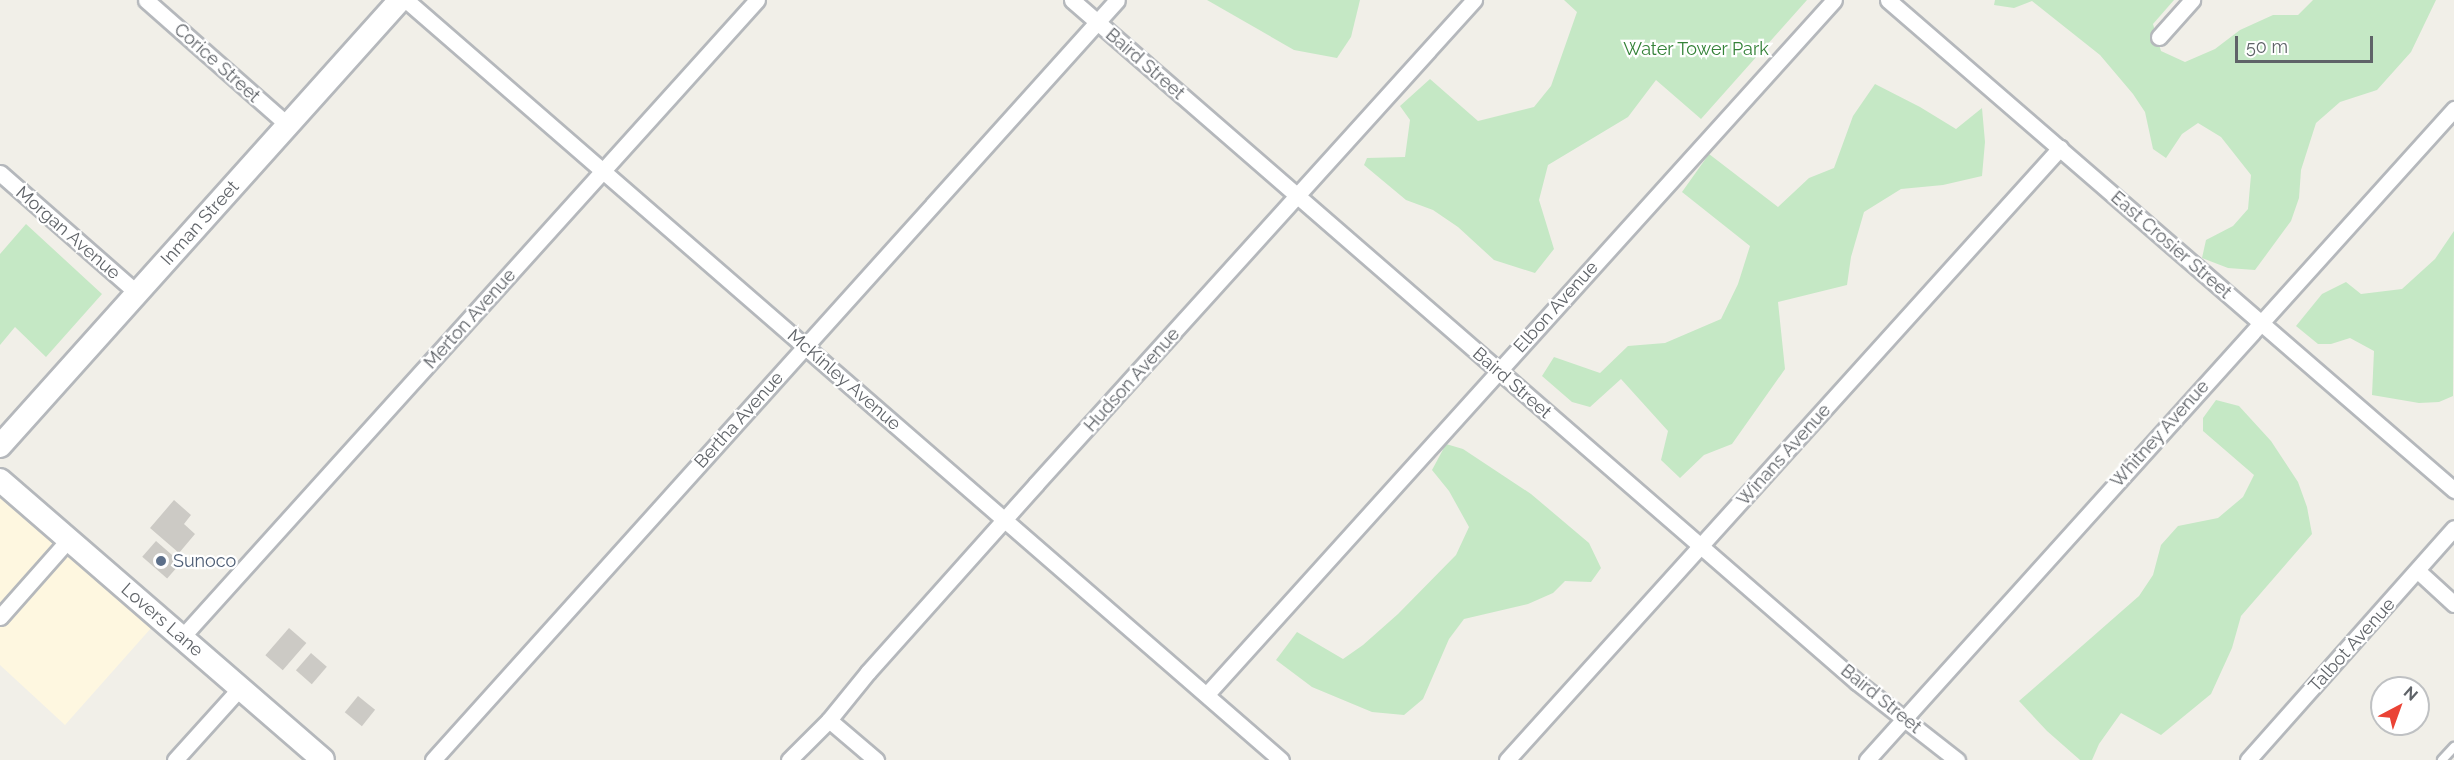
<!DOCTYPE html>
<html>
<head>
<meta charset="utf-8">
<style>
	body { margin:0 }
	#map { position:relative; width:2454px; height:760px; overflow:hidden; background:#f1efe8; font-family:Raleway,sans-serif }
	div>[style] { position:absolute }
	.commercial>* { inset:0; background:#fef7e0 }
	.green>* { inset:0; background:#c5e8c5 }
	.building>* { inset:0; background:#cccac5; transform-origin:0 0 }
	.roads { filter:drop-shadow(2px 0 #b5b8bc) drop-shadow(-2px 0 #b5b8bc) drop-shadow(0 2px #b5b8bc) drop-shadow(0 -2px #b5b8bc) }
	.lane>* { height:8px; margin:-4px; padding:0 4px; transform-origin:4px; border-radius:4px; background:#fff }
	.street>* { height:15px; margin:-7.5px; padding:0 7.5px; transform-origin:7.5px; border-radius:7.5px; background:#fff }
	.secondary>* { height:22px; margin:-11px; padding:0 11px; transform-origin:11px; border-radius:11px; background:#fff }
	.dots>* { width:16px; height:16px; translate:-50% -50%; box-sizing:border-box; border:3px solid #fff; border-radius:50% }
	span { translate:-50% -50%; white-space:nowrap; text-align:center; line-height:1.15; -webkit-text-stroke:4.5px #fff; paint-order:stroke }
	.park-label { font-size:18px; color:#348238 }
	.street-label { font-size:18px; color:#5f6368 }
	.service-label { font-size:18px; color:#4e5e75 }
	.left { translate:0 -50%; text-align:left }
	.north { position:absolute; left:2370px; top:676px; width:60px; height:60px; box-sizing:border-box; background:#fff; border:2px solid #bfc1c3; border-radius:50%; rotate:41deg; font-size:16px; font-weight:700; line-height:24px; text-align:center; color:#5f6368 }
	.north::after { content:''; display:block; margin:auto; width:21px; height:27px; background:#ea4335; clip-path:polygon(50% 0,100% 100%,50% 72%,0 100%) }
	.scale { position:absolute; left:2235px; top:36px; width:138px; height:27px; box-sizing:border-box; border:3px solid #5f6368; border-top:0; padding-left:8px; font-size:18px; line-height:21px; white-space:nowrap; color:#5f6368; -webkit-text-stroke:4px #fff; paint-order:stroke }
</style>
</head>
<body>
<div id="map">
	<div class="commercial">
		<div style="clip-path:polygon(0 480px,160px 618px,65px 725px,0 665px)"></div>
	</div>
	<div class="green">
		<div style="clip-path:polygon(1207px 0,1360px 0,1351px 37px,1337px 58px,1294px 50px)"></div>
		<div style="clip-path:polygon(1564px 0,1807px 0,1701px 119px,1656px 80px,1628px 117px,1548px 165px,1539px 200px,1554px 249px,1535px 273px,1494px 260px,1458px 227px,1433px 210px,1406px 200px,1364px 165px,1367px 158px,1405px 157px,1410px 120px,1400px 106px,1430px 79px,1478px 121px,1534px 107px,1551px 86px,1577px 12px)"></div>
		<div style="clip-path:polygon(1995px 0,2174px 0,2153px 24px,2161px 51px,2185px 62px,2215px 49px,2240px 30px,2273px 15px,2298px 15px,2313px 0,2436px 0,2411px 52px,2377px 90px,2340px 102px,2316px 123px,2301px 170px,2299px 198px,2291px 221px,2255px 270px,2228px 268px,2202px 258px,2206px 240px,2233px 226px,2248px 209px,2251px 175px,2221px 137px,2198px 123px,2182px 134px,2166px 158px,2153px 149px,2145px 112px,2133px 94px,2100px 55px,2032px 1px,2014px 8px,1994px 5px)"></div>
		<div style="clip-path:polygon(1875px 84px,1920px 107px,1956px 129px,1982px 108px,1985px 142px,1982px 176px,1943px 185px,1901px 189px,1864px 212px,1851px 257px,1847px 285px,1778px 302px,1785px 369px,1732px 444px,1704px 455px,1680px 478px,1661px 460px,1668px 431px,1621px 379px,1590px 407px,1572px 402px,1542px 376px,1554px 357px,1600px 373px,1628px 346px,1665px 343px,1721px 319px,1738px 284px,1750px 246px,1682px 192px,1709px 154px,1778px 207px,1809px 178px,1834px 168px,1853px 116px)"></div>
		<div style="clip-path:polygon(26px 224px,102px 294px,46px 357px,15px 327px,0 345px,0 254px)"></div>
		<div style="clip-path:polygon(2454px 231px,2453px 396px,2439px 402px,2419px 403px,2372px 395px,2374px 351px,2350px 338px,2331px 344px,2318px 344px,2296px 326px,2322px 294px,2346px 282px,2361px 294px,2402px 289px,2435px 259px)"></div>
		<div style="clip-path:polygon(2216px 400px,2239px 406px,2271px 441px,2298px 482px,2307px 507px,2312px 534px,2241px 616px,2232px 648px,2211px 694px,2161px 735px,2121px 713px,2099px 744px,2092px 760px,2080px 760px,2047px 731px,2019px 701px,2139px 596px,2153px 575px,2161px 545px,2178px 526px,2218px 518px,2243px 497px,2254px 475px,2203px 431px,2203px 418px)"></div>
		<div style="clip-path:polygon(1446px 444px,1463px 449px,1531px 494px,1589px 543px,1601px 568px,1591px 582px,1565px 581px,1553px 593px,1528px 604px,1464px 619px,1449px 639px,1423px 699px,1404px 715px,1372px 712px,1312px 687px,1276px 660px,1297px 632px,1343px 659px,1363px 645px,1398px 614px,1456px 555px,1469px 527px,1449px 491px,1432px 470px)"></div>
	</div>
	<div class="building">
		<div style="clip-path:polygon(174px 500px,191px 515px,184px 524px,195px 534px,179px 553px,150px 528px)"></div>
		<div style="left:156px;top:541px;width:33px;height:21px;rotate:41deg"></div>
		<div style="left:289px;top:628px;width:23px;height:36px;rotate:41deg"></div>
		<div style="left:311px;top:653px;width:21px;height:23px;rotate:41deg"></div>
		<div style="left:358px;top:696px;width:22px;height:21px;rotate:39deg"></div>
	</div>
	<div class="roads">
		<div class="lane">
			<div style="left:2442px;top:760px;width:18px;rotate:-47deg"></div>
		</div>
		<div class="street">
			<div style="left:146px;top:0;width:189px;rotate:41.4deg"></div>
			<div style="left:406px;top:0;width:1159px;rotate:40.98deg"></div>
			<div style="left:1072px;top:0;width:1040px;rotate:40.98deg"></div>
			<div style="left:1857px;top:682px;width:127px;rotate:38deg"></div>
			<div style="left:1888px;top:0;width:749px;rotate:40.88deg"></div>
			<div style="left:2159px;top:37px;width:50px;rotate:-48.3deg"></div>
			<div style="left:0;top:173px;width:182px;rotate:41.2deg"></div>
			<div style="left:2418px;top:571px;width:49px;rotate:42.5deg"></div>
			<div style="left:0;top:617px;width:104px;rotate:-48.5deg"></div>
			<div style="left:182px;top:637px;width:858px;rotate:-47.93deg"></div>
			<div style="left:1207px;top:694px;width:935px;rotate:-47.9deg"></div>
			<div style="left:829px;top:720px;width:62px;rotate:40.4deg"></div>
			<div style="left:175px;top:760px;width:97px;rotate:-47.9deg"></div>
			<div style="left:433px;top:760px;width:1022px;rotate:-48.01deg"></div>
			<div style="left:789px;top:760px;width:57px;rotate:-45deg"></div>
			<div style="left:829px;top:720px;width:62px;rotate:-50.9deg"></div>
			<div style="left:868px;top:672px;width:252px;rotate:-48.2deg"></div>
			<div style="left:1036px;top:484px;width:653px;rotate:-47.86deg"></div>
			<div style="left:1507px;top:760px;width:825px;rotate:-47.9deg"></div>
			<div style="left:1867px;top:760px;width:877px;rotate:-47.96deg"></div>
			<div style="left:2248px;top:760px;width:310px;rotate:-48.4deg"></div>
		</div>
		<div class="secondary">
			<div style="left:0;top:446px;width:599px;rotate:-48.11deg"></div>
			<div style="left:0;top:480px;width:427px;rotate:40.9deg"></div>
		</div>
	</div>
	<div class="dots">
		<div style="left:161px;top:561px;background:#5c6f8a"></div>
	</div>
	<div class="park-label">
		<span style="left:1696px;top:49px">Water Tower Park</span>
	</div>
	<div class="street-label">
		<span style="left:217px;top:63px;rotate:42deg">Corice Street</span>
		<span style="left:1145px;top:64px;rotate:41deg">Baird Street</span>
		<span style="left:200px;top:223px;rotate:-48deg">Inman Street</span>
		<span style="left:68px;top:233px;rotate:41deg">Morgan Avenue</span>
		<span style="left:2171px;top:245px;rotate:41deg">East Crosier Street</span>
		<span style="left:1556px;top:307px;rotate:-48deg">Elbon Avenue</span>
		<span style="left:470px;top:319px;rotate:-48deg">Merton Avenue</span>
		<span style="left:844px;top:380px;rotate:41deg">McKinley Avenue</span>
		<span style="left:1132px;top:380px;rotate:-48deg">Hudson Avenue</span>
		<span style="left:1512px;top:383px;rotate:41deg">Baird Street</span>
		<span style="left:739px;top:420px;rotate:-48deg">Bertha Avenue</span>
		<span style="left:2160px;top:434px;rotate:-48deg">Whitney Avenue</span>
		<span style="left:1784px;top:455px;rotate:-48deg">Winans Avenue</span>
		<span style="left:162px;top:620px;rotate:41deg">Lovers Lane</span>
		<span style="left:2352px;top:645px;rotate:-48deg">Talbot Avenue</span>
		<span style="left:1881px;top:699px;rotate:39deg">Baird Street</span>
	</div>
	<div class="service-label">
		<span class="left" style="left:173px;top:561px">Sunoco</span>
	</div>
	<div class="north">N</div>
	<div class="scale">50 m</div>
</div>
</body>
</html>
